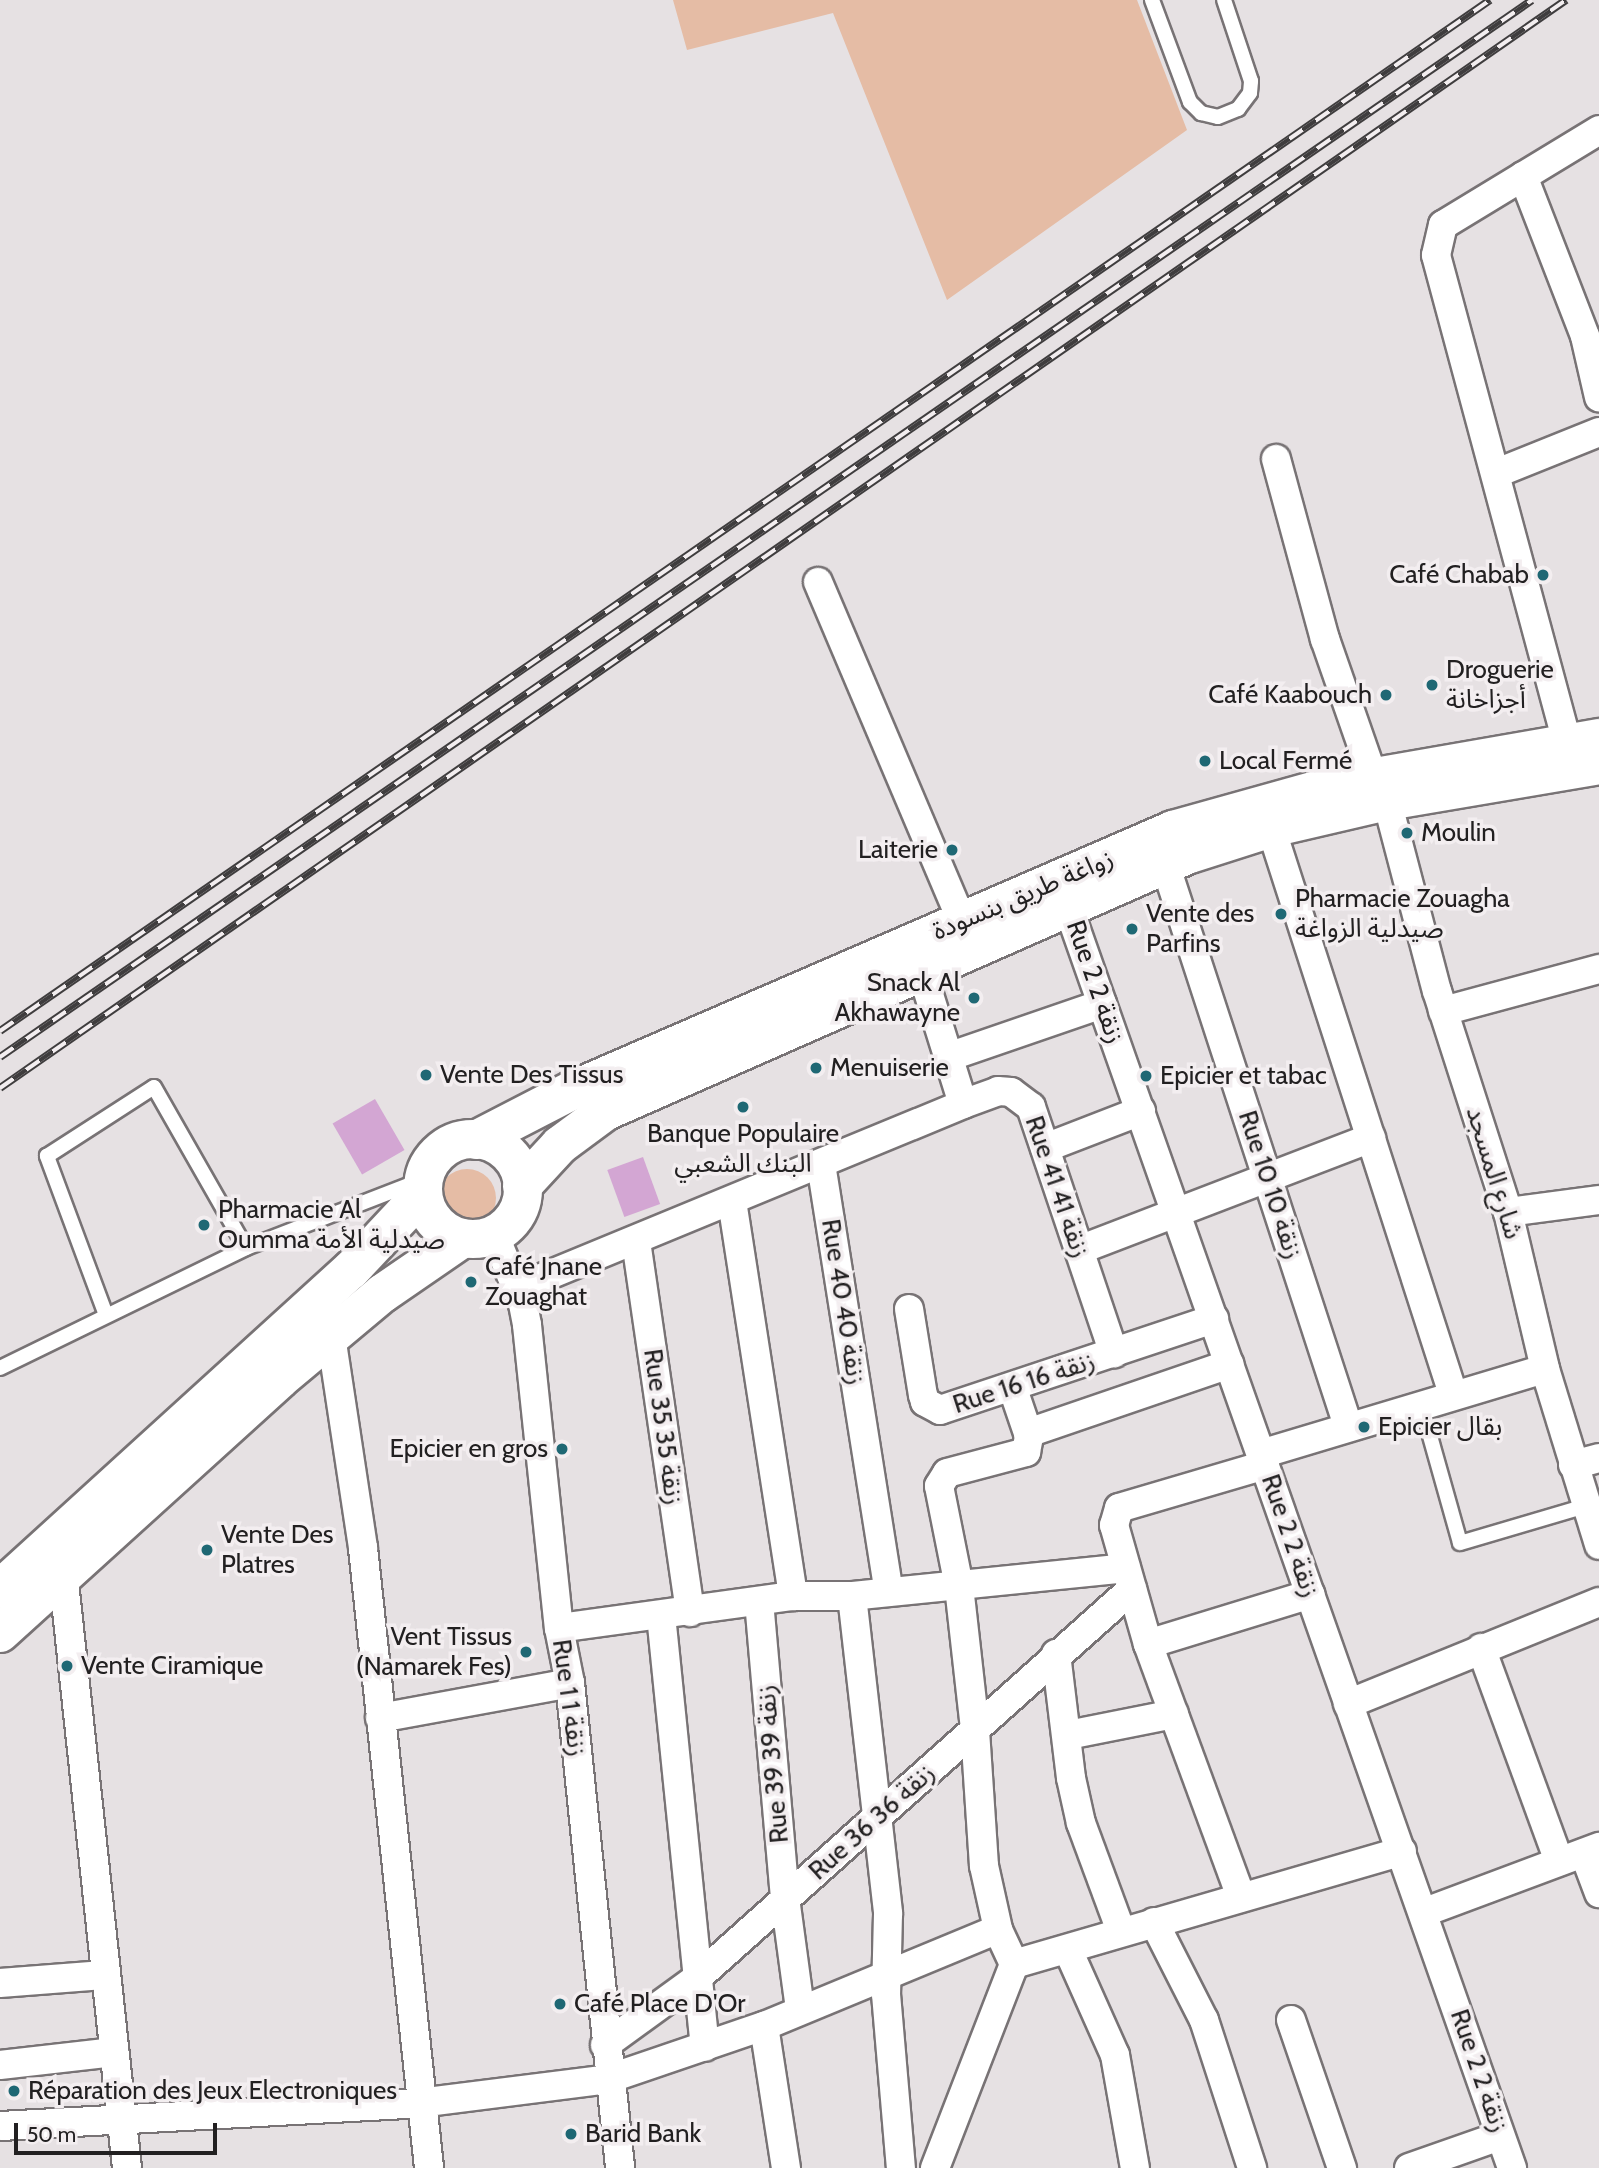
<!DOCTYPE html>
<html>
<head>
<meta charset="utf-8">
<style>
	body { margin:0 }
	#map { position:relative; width:1599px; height:2168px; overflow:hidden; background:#e6e1e3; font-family:Cabin,"Noto Sans Arabic",sans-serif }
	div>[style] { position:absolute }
	.green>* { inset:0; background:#e5bca5 }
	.round { border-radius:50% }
	.building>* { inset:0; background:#d3a6d3; transform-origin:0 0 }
	.roads { filter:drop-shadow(2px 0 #787375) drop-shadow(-2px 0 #787375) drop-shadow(0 2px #787375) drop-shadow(0 -2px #787375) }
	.service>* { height:14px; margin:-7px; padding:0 7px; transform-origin:7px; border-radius:7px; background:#fff }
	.minor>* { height:28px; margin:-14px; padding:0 14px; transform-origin:14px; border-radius:14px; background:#fff }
	.secondary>* { height:38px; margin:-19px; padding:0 19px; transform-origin:19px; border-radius:19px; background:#fff }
	.secondary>.ring { margin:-19px; padding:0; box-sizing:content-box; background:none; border:38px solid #fff; border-radius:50% }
	.rail>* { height:8px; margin-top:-4px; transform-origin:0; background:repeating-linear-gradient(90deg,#f3eef0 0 16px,#3f3d3e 0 32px); box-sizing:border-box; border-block:2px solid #3f3d3e }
	.dots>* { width:19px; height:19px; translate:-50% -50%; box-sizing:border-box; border:4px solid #f3eef0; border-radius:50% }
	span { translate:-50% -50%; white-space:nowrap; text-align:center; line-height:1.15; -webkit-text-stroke:7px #f3eef0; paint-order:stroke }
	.poi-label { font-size:26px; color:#222021 }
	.right { translate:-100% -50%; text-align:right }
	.left { translate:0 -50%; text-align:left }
	.street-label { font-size:26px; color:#222021 }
	.scale { position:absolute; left:14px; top:2123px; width:203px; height:32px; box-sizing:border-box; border:4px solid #222021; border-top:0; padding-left:9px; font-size:21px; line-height:24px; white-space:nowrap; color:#222021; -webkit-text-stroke:5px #f3eef0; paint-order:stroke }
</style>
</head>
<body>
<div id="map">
	<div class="green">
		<div style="clip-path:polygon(673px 0,1137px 0,1187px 130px,947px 300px,833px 13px,687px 50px)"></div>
		<div class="round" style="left:438px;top:1169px;width:58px;height:58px"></div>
	</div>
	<div class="building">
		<div style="left:375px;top:1099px;width:59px;height:49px;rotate:60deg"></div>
		<div style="left:643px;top:1157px;width:50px;height:38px;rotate:70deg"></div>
	</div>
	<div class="roads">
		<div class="service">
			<div style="left:1152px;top:0;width:109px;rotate:69.6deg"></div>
			<div style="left:1190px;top:102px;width:16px;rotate:45deg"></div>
			<div style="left:1201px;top:113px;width:17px;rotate:13deg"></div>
			<div style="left:1218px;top:117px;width:22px;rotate:-22deg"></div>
			<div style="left:1238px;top:109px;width:20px;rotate:-53deg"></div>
			<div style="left:1250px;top:93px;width:12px;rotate:-85deg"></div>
			<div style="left:1251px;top:81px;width:85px;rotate:-108.4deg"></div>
			<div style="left:106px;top:1315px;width:170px;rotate:-110.4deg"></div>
			<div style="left:47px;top:1156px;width:127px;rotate:-32.8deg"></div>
			<div style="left:154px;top:1087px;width:185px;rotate:60.3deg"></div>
			<div style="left:0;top:1368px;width:274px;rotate:-26deg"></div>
			<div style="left:246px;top:1248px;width:186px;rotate:-21.2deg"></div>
			<div style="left:1421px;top:1404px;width:144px;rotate:74.3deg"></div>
			<div style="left:1460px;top:1543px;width:131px;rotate:-16.4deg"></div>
		</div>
		<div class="minor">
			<div style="left:1523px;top:176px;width:172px;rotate:68.8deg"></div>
			<div style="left:1585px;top:336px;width:63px;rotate:77.1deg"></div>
			<div style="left:1276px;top:459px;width:187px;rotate:74.8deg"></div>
			<div style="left:1325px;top:639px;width:146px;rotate:70.8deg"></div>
			<div style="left:1497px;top:473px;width:110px;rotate:-21.9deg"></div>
			<div style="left:818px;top:582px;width:368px;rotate:67deg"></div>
			<div style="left:1567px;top:742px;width:504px;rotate:-105.06deg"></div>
			<div style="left:1436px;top:255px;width:31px;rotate:-77deg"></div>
			<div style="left:1443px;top:225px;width:183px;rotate:-31.3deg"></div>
			<div style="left:1387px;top:801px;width:196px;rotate:75.3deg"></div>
			<div style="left:1437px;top:991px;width:232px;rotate:72.2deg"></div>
			<div style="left:1508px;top:1212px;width:161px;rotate:76.7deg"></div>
			<div style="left:1545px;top:1369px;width:184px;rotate:72.9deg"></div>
			<div style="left:1271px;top:828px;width:595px;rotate:72.17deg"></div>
			<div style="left:1165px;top:864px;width:591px;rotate:71.96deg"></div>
			<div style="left:1062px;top:890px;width:1355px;rotate:70.6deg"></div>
			<div style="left:921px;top:969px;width:141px;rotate:72.7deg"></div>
			<div style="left:1443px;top:1011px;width:162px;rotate:-15.1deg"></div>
			<div style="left:948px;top:1057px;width:163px;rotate:-19deg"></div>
			<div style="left:1045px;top:1148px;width:103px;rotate:-21.1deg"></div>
			<div style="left:821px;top:1164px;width:433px;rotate:81deg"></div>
			<div style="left:732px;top:1201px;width:400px;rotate:81.2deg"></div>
			<div style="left:1508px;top:1212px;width:92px;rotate:-7.5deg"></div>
			<div style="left:494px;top:1234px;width:76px;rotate:67.5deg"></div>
			<div style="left:523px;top:1304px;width:21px;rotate:79deg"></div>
			<div style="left:527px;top:1325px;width:305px;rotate:84deg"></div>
			<div style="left:559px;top:1628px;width:56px;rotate:78.7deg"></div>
			<div style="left:570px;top:1683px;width:488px;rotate:84.1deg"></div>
			<div style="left:636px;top:1241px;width:375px;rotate:81.7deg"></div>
			<div style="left:1079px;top:1250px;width:313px;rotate:-21deg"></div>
			<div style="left:515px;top:1289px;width:485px;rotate:-22.4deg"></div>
			<div style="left:963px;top:1104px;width:37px;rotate:-20deg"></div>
			<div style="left:998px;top:1091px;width:13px;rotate:4deg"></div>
			<div style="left:1011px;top:1092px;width:25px;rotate:37deg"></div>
			<div style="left:1031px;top:1107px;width:260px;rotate:71.4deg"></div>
			<div style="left:909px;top:1309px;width:87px;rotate:80.8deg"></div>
			<div style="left:923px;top:1395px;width:7px;rotate:74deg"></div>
			<div style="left:925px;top:1402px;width:17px;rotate:28deg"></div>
			<div style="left:940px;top:1410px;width:289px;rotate:-18.4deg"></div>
			<div style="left:331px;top:1336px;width:214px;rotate:81.4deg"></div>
			<div style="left:363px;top:1548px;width:624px;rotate:83.92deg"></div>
			<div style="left:1028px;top:1433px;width:213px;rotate:-18.9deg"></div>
			<div style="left:1261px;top:1454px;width:296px;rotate:-16.7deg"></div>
			<div style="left:1265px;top:1465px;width:152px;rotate:163.6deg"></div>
			<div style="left:1119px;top:1508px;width:18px;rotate:106deg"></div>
			<div style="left:1114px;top:1525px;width:124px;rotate:74.1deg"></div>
			<div style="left:1148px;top:1644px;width:170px;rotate:-17.1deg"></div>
			<div style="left:1573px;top:1465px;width:27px;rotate:-15deg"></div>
			<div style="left:63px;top:1573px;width:598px;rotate:83.86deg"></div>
			<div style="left:852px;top:1596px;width:320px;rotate:83.5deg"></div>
			<div style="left:888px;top:1914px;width:80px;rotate:91.4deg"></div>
			<div style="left:886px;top:1994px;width:175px;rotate:85.1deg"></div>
			<div style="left:759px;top:1601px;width:298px;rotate:85deg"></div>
			<div style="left:785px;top:1898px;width:112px;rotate:82.3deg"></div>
			<div style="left:661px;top:1615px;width:434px;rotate:84.2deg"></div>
			<div style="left:559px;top:1628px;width:236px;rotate:-7.8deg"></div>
			<div style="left:793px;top:1596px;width:59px"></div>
			<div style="left:852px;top:1596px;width:275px;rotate:-5.8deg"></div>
			<div style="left:1148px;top:1644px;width:270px;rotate:69.8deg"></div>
			<div style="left:1481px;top:1648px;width:227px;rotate:69.9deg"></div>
			<div style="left:1056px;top:1654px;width:125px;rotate:83.1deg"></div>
			<div style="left:1071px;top:1778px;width:46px;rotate:77.5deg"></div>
			<div style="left:1081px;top:1823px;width:115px;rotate:69.7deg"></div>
			<div style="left:1348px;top:1704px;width:271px;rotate:-22.1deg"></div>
			<div style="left:380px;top:1718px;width:193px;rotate:-10.4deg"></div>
			<div style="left:1068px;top:1735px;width:108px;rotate:-11.2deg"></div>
			<div style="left:1584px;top:1853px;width:43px;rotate:69.4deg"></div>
			<div style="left:1425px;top:1912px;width:186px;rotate:-20.5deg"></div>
			<div style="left:1154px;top:1922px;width:110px;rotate:63deg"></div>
			<div style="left:1204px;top:2020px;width:156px;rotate:72deg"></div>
			<div style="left:1068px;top:1950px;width:115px;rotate:65.9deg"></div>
			<div style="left:1115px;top:2055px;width:115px;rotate:80deg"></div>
			<div style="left:1014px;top:1964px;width:404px;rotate:-16.2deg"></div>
			<div style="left:0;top:1983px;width:104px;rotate:-4.4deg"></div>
			<div style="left:1291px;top:2020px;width:157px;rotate:71deg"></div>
			<div style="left:764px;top:2026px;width:144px;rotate:81.2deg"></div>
			<div style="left:605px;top:2045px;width:112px;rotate:-36deg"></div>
			<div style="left:696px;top:1979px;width:585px;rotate:-41.81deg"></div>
			<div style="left:0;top:2065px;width:115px;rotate:-6.5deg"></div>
			<div style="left:0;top:2126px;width:420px;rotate:-3.1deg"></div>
			<div style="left:419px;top:2103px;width:191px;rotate:-7.2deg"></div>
			<div style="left:608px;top:2079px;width:165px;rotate:-18.8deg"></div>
			<div style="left:764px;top:2026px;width:253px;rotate:-22.5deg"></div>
			<div style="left:935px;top:2168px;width:219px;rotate:-68.8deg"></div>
			<div style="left:1014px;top:1964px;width:38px;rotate:-115deg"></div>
			<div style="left:998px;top:1929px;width:65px;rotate:-102.5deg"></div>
			<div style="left:984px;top:1866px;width:137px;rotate:-93.8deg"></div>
			<div style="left:975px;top:1729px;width:144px;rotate:-96.4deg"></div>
			<div style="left:959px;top:1586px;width:102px;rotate:-101.3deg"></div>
			<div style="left:939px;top:1486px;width:15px;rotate:-58deg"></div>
			<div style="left:947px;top:1473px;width:82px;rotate:-14.9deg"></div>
			<div style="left:1026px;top:1452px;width:16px;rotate:-79deg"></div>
			<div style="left:1029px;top:1436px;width:50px;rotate:-108.8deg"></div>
			<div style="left:1409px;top:2168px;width:96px;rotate:-19.4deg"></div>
		</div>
		<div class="secondary">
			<div class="ring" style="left:423px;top:1139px;width:62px;height:62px"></div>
			<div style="left:476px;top:1140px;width:109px;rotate:-27.3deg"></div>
			<div style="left:573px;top:1090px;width:654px;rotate:-23.43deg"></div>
			<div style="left:1173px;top:830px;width:174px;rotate:-15.6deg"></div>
			<div style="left:1341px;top:783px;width:262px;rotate:-9.9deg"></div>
			<div style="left:522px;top:1186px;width:56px;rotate:-47.2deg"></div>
			<div style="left:560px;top:1145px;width:57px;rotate:-36.5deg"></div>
			<div style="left:606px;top:1111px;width:635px;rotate:-23.78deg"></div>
			<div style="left:1187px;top:855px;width:88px;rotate:-17.8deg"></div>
			<div style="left:1271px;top:828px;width:119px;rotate:-13.1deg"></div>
			<div style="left:1387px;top:801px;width:215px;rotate:-9.6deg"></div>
			<div style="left:0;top:1589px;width:474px;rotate:-42.3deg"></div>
			<div style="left:351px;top:1270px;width:105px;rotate:-46.9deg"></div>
			<div style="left:0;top:1633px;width:378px;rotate:-42.2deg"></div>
			<div style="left:280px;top:1379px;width:134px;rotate:-39.9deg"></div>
			<div style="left:383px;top:1293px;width:97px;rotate:-34.5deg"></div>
		</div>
	</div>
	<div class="rail">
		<div style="left:0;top:1031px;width:1812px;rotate:-34.68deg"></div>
		<div style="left:0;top:1057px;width:1861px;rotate:-34.6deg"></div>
		<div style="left:0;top:1088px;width:1907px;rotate:-34.79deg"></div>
	</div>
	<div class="dots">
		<div style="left:1543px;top:575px;background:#1f6874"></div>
		<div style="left:1432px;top:685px;background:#1f6874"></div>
		<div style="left:1386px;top:695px;background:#1f6874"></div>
		<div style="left:1205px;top:761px;background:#1f6874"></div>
		<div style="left:1407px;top:833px;background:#1f6874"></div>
		<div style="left:952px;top:850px;background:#1f6874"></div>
		<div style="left:1281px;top:914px;background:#1f6874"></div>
		<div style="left:1132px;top:929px;background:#1f6874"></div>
		<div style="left:974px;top:998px;background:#1f6874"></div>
		<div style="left:816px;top:1068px;background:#1f6874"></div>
		<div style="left:426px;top:1075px;background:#1f6874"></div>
		<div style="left:1146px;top:1076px;background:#1f6874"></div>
		<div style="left:743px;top:1107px;background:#1f6874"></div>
		<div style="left:204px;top:1225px;background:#1f6874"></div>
		<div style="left:471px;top:1282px;background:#1f6874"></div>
		<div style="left:1364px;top:1427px;background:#1f6874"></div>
		<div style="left:562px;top:1449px;background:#1f6874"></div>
		<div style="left:207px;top:1550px;background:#1f6874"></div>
		<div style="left:526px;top:1652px;background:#1f6874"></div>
		<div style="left:67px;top:1666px;background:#1f6874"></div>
		<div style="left:560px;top:2004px;background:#1f6874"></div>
		<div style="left:14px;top:2091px;background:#1f6874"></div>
		<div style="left:571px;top:2134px;background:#1f6874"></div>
	</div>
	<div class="poi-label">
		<span class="right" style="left:1529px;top:575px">Café Chabab</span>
		<span class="left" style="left:1446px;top:685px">Droguerie<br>أجزاخانة</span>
		<span class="right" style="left:1372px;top:695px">Café Kaabouch</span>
		<span class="left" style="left:1219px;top:761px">Local Fermé</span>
		<span class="left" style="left:1421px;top:833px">Moulin</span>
		<span class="right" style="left:938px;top:850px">Laiterie</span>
		<span class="left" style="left:1295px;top:914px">Pharmacie Zouagha<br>صيدلية الزواغة</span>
		<span class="left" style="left:1146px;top:929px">Vente des<br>Parfins</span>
		<span class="right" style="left:960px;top:998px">Snack Al<br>Akhawayne</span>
		<span class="left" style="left:830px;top:1068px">Menuiserie</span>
		<span class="left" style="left:440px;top:1075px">Vente Des Tissus</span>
		<span class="left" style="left:1160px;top:1076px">Epicier et tabac</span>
		<span style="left:743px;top:1149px">Banque Populaire<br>البنك الشعبي</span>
		<span class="left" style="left:218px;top:1225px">Pharmacie Al<br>Oumma صيدلية الأمة</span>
		<span class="left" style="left:485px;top:1282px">Café Jnane<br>Zouaghat</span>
		<span class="left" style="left:1378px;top:1427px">Epicier بقال</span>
		<span class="right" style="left:548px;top:1449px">Epicier en gros</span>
		<span class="left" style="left:221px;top:1550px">Vente Des<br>Platres</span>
		<span class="right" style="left:512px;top:1652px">Vent Tissus<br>(Namarek Fes)</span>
		<span class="left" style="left:81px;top:1666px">Vente Ciramique</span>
		<span class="left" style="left:574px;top:2004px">Café Place D'Or</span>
		<span class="left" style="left:28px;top:2091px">Réparation des Jeux Electroniques</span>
		<span class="left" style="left:585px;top:2134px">Barid Bank</span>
	</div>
	<div class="street-label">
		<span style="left:1023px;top:895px;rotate:-23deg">زواغة طريق بنسودة</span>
		<span style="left:1095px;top:982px;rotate:71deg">Rue 2 زنقة 2</span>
		<span style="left:1494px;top:1173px;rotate:73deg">شارع المسجد</span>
		<span style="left:1270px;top:1185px;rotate:72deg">Rue 10 زنقة 10</span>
		<span style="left:1057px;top:1187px;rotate:71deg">Rue 41 زنقة 41</span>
		<span style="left:843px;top:1302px;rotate:81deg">Rue 40 زنقة 40</span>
		<span style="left:1024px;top:1383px;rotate:-18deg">Rue 16 زنقة 16</span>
		<span style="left:663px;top:1427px;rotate:82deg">Rue 35 زنقة 35</span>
		<span style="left:1290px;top:1536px;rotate:71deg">Rue 2 زنقة 2</span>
		<span style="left:569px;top:1698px;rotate:82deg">Rue 1 زنقة 1</span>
		<span style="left:773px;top:1764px;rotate:-95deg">Rue 39 زنقة 39</span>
		<span style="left:872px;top:1822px;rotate:-42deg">Rue 36 زنقة 36</span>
		<span style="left:1479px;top:2071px;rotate:71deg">Rue 2 زنقة 2</span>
	</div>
	<div class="scale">50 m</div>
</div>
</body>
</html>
